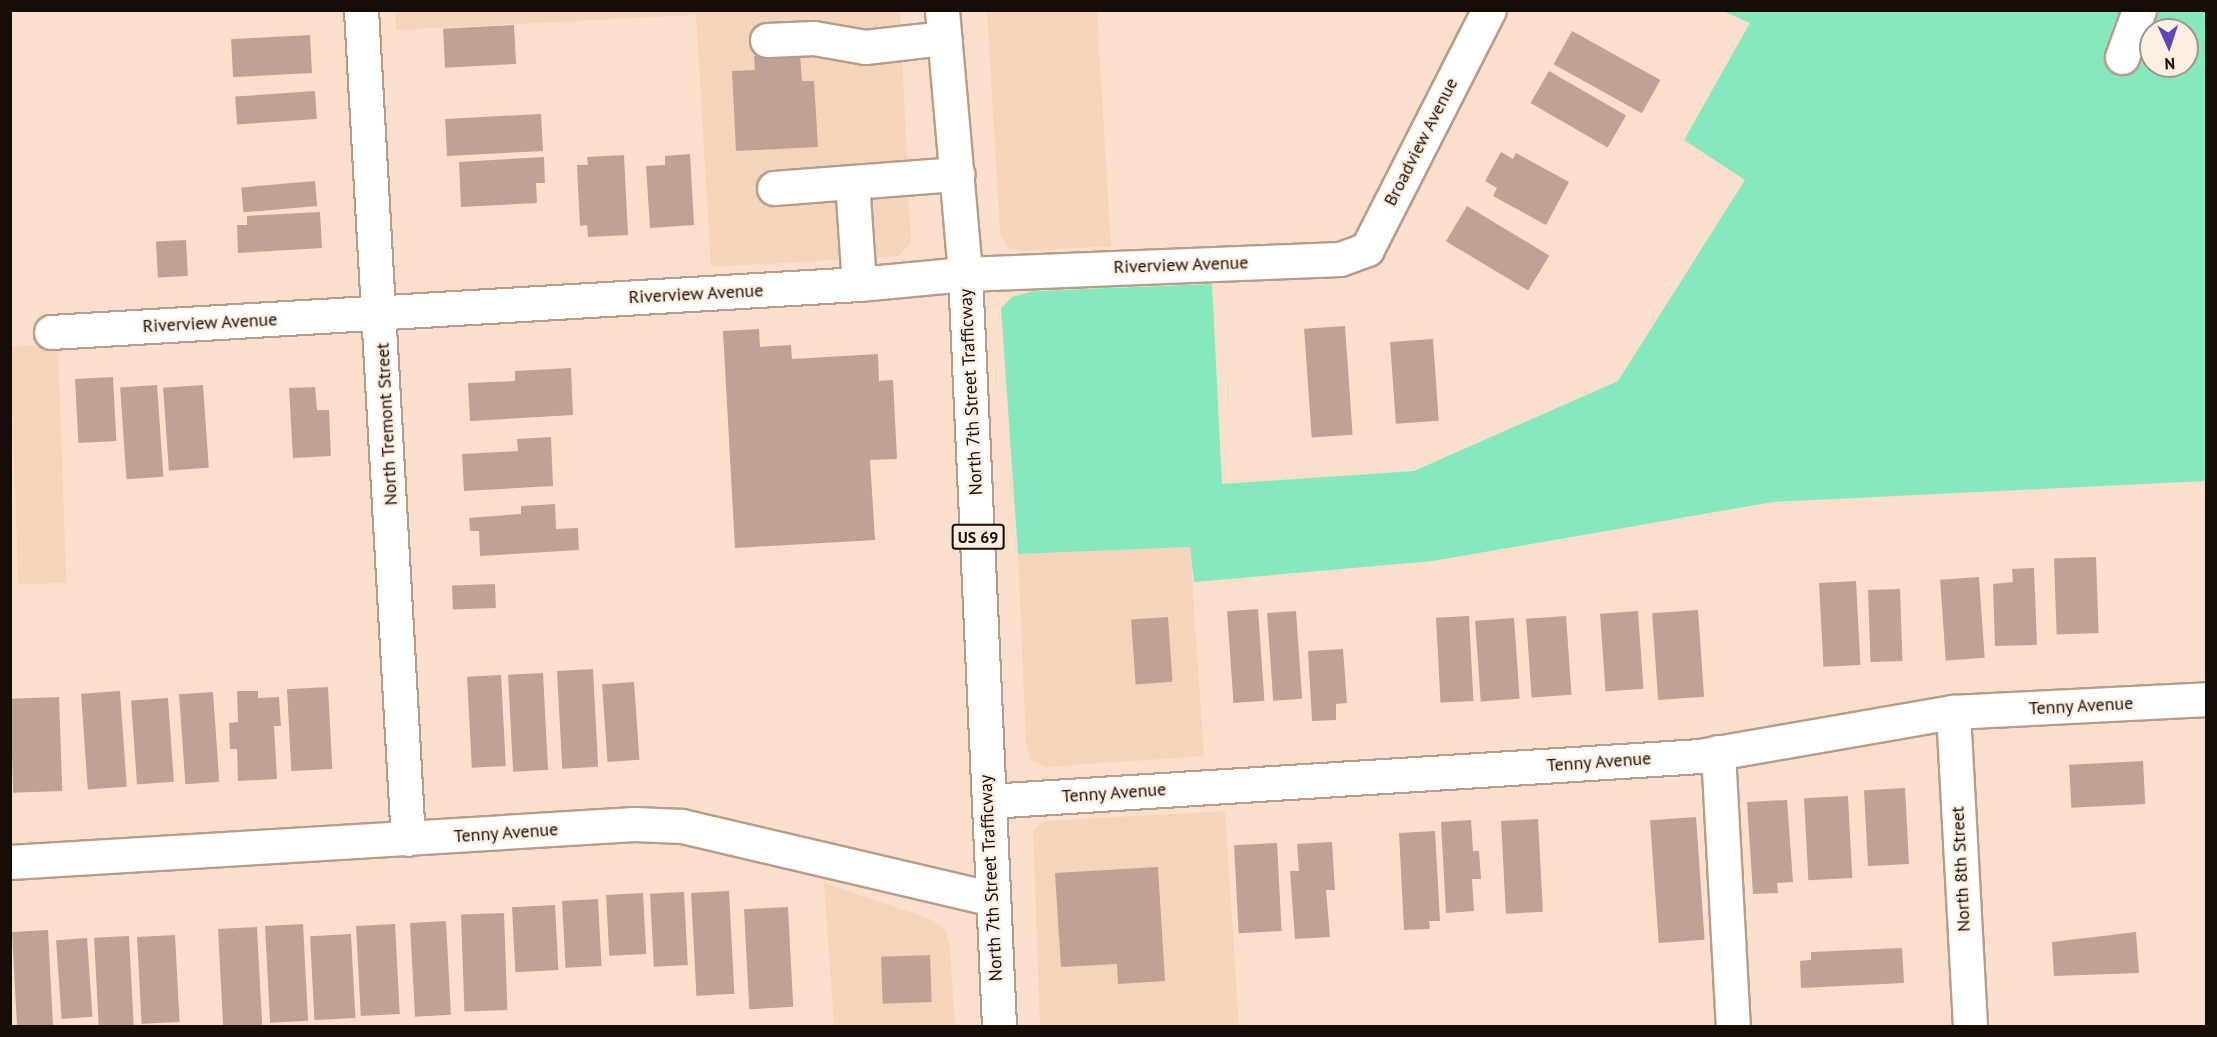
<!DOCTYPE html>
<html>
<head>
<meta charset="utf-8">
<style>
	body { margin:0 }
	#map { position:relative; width:2217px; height:1037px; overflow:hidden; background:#fadfcc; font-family:"PT Sans",sans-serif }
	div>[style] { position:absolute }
	.built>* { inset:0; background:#f5d4bc; transform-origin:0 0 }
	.green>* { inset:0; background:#86e9be }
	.building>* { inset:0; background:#bfa196; transform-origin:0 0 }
	.roads { filter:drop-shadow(2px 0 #b59d8a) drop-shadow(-2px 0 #b59d8a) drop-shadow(0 2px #b59d8a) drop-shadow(0 -2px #b59d8a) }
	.minor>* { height:33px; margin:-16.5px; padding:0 16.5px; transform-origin:16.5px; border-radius:16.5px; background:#fff }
	.major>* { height:33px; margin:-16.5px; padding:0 16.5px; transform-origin:16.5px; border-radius:16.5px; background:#fff }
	span { translate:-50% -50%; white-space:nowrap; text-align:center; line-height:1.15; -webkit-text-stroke:4.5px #ffefe3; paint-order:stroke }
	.shield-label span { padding:2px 4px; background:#ffefe3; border:2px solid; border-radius:4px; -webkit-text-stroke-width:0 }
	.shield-label { font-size:16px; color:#160d07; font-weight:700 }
	.street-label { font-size:18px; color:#160d07 }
	.frame { position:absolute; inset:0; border:12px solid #160d07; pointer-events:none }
	.north { position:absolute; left:2139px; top:18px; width:60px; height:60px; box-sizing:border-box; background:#ffefe3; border:2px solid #a2958b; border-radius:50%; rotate:177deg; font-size:16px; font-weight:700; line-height:24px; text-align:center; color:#160d07 }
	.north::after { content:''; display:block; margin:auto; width:21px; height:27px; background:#5e43bb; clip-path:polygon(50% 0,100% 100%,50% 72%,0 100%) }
</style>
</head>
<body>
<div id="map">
	<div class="built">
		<div style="clip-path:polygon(395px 11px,900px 11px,911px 243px,898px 256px,889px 257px,711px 267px,696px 15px,396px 30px)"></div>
		<div style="clip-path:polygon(987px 11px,1097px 11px,1111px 246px,1027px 251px,1008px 249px,1000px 233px)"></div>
		<div style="left:58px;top:345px;width:238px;height:48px;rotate:88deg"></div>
		<div style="clip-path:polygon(1190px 547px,1204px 756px,1047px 767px,1031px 761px,1026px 743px,1018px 554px)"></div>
		<div style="clip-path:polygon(1225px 811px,1239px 1026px,1040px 1026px,1033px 830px,1046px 821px)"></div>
		<div style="clip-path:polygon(824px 883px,930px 919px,945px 929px,950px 947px,955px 1026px,834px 1026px)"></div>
	</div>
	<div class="green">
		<div style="clip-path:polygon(evenodd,1723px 11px,2206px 11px,2206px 481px,1773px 502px,1433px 561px,1194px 582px,1190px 547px,1018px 554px,1001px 308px,1012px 297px,1034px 291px,1212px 284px,1222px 484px,1414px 471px,1618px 381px,1745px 180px,1684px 140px,1750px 23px,1723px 11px,2151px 30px,2187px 30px,2187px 66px,2151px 66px,2151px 30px)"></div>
	</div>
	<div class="building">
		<div style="left:514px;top:25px;width:39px;height:71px;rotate:87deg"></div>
		<div style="left:1572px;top:31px;width:101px;height:38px;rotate:29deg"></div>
		<div style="left:310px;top:35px;width:38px;height:79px;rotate:87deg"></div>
		<div style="clip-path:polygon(800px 53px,802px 81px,814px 81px,818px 147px,736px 151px,732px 71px,755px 70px,754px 56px)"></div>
		<div style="left:1549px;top:71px;width:89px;height:37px;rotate:30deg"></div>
		<div style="left:315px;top:91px;width:28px;height:80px;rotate:86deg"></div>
		<div style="left:541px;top:114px;width:37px;height:96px;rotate:87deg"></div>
		<div style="clip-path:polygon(1501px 152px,1513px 159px,1516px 153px,1569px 182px,1546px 225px,1493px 196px,1497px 188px,1485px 181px)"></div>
		<div style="clip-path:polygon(690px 154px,694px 225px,650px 228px,646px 166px,665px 165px,665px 156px)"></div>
		<div style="clip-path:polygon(624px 155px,628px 235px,588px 237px,587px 225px,580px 226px,577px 165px,588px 165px,587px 157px)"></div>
		<div style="clip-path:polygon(544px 157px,545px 183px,536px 183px,537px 203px,461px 207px,459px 162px)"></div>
		<div style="left:315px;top:181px;width:25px;height:74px;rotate:85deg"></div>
		<div style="left:1467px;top:206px;width:96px;height:41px;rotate:31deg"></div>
		<div style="clip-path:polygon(320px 212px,322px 248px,238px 253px,237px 225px,247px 225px,247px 216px)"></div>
		<div style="left:186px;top:240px;width:36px;height:30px;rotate:87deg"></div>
		<div style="left:1345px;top:326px;width:109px;height:41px;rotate:86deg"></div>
		<div style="clip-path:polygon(759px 329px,760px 347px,791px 345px,792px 359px,878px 354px,879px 381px,893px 380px,897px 459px,870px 460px,875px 540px,735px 548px,723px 331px)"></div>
		<div style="left:1433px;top:339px;width:82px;height:43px;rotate:86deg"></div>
		<div style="clip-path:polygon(571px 368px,573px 415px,470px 421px,468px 383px,515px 381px,515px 371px)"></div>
		<div style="left:113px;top:377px;width:64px;height:38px;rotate:87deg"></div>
		<div style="left:157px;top:385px;width:92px;height:37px;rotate:86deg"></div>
		<div style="left:203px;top:385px;width:83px;height:40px;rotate:86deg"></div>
		<div style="clip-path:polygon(315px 387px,317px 410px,329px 410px,331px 456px,293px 458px,289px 388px)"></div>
		<div style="clip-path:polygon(551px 437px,553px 486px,464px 491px,462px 454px,518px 451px,517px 439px)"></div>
		<div style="clip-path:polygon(555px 504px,556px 529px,578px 528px,579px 550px,480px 556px,479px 531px,470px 531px,469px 518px,521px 514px,521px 506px)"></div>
		<div style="left:2096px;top:557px;width:76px;height:42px;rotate:88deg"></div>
		<div style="clip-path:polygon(2034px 568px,2037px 645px,1995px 646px,1993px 584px,2013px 582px,2012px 569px)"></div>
		<div style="left:1979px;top:577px;width:81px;height:39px;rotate:86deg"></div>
		<div style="left:1856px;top:581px;width:84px;height:37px;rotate:87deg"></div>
		<div style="left:495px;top:584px;width:24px;height:43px;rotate:88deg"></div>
		<div style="left:1900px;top:589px;width:72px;height:32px;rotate:88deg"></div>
		<div style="left:1258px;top:609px;width:92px;height:31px;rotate:86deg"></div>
		<div style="left:1698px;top:610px;width:87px;height:46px;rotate:86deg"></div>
		<div style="left:1296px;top:611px;width:88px;height:29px;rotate:86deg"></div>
		<div style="left:1638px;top:611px;width:78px;height:38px;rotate:86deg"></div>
		<div style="left:1469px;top:616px;width:85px;height:33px;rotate:87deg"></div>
		<div style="left:1566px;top:616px;width:79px;height:40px;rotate:86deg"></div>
		<div style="left:1168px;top:617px;width:65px;height:37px;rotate:86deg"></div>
		<div style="left:1514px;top:618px;width:81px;height:39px;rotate:86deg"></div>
		<div style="clip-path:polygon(1343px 649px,1347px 703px,1336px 704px,1336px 720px,1312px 721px,1308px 651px)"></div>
		<div style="left:593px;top:669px;width:98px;height:36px;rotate:87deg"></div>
		<div style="left:543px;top:673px;width:97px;height:35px;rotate:87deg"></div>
		<div style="left:501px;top:675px;width:91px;height:34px;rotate:87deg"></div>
		<div style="left:634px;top:682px;width:78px;height:32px;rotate:86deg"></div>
		<div style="left:328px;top:687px;width:82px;height:41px;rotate:87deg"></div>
		<div style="left:120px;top:691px;width:96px;height:39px;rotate:86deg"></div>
		<div style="clip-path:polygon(237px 691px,258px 691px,258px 698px,279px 697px,281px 726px,274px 726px,277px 779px,238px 781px,237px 749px,230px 749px,229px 723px,238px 722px)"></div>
		<div style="left:213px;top:692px;width:90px;height:34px;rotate:86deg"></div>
		<div style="left:59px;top:697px;width:94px;height:49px;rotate:88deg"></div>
		<div style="left:168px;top:698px;width:84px;height:37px;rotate:86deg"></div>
		<div style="left:2143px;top:761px;width:43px;height:74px;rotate:87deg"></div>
		<div style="left:1905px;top:788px;width:76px;height:41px;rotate:87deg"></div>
		<div style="left:1848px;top:796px;width:82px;height:44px;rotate:87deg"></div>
		<div style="clip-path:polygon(1787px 800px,1793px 882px,1777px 883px,1778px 893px,1753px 894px,1747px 802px)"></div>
		<div style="left:1696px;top:817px;width:123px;height:46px;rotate:86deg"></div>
		<div style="left:1538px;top:819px;width:93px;height:37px;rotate:87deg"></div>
		<div style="clip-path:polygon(1471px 820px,1473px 851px,1479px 851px,1481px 879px,1472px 879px,1474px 911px,1446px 913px,1441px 822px)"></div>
		<div style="clip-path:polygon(1435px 831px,1440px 921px,1429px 921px,1430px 929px,1404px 930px,1399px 833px)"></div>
		<div style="clip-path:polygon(1332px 842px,1335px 890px,1326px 890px,1330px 937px,1295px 939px,1290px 871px,1299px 871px,1297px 844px)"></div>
		<div style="left:1277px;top:843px;width:88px;height:43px;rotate:87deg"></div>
		<div style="clip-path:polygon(1158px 867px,1165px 981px,1118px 984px,1117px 964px,1061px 967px,1055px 873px)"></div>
		<div style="left:729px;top:891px;width:103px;height:38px;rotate:87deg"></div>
		<div style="left:684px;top:892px;width:73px;height:34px;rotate:87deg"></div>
		<div style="left:643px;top:893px;width:61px;height:37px;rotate:87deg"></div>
		<div style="left:598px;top:899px;width:67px;height:36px;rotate:87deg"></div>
		<div style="left:555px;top:905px;width:65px;height:43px;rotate:87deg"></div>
		<div style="left:788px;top:907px;width:100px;height:44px;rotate:87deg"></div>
		<div style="left:504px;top:913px;width:97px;height:43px;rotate:88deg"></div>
		<div style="left:446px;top:921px;width:94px;height:36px;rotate:87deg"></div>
		<div style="left:303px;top:924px;width:97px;height:38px;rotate:87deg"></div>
		<div style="left:395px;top:924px;width:90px;height:39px;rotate:87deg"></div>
		<div style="left:257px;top:927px;width:99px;height:39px;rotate:87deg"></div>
		<div style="left:48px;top:930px;width:96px;height:36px;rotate:87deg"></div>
		<div style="clip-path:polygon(2136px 932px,2139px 973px,2054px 976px,2052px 942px)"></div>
		<div style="left:351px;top:934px;width:84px;height:41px;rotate:87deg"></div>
		<div style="left:175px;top:935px;width:87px;height:38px;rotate:87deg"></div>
		<div style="left:129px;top:936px;width:90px;height:35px;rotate:87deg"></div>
		<div style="left:87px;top:938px;width:79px;height:31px;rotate:86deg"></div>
		<div style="clip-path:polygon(1902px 948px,1904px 983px,1801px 988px,1800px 961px,1811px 960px,1811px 952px)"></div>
		<div style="left:930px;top:955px;width:47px;height:49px;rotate:88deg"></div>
	</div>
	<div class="roads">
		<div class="minor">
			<div style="left:361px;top:10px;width:830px;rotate:86.76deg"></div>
			<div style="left:767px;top:40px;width:47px;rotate:-2.4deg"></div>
			<div style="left:814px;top:38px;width:52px;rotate:10deg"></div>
			<div style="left:865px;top:47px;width:80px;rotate:-6.5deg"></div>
			<div style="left:2122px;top:57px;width:50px;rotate:-70.1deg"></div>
			<div style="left:852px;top:182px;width:102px;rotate:86.1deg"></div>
			<div style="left:774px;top:188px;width:184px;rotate:-4.4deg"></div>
			<div style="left:51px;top:332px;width:809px;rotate:-3.4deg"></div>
			<div style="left:859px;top:284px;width:106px;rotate:-5.4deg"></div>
			<div style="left:965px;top:274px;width:375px;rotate:-2.3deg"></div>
			<div style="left:1340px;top:259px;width:29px;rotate:-20deg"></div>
			<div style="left:1367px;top:249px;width:268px;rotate:-63deg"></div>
			<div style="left:1953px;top:712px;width:314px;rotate:86.9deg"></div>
			<div style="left:1718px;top:752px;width:274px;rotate:86.9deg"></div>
			<div style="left:989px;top:801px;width:712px;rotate:-3.62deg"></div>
			<div style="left:1700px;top:756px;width:257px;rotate:-9.9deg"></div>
			<div style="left:1953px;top:712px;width:253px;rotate:-2.9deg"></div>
			<div style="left:10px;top:862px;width:625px;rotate:-3.48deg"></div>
			<div style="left:634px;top:824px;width:48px;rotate:2.4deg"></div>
			<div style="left:682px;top:826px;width:319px;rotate:13.2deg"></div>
		</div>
		<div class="major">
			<div style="left:942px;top:10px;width:265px;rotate:85deg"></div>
			<div style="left:965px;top:274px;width:753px;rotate:87.41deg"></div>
		</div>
	</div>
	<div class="shield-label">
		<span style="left:978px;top:537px">US 69</span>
	</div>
	<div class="street-label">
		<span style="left:1421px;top:142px;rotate:-63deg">Broadview Avenue</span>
		<span style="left:1181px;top:265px;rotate:-2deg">Riverview Avenue</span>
		<span style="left:696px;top:294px;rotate:-3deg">Riverview Avenue</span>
		<span style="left:210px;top:323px;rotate:-3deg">Riverview Avenue</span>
		<span style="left:971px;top:392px;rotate:-93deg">North 7th Street Trafficway</span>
		<span style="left:387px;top:424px;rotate:-93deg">North Tremont Street</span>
		<span style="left:2081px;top:706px;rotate:-3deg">Tenny Avenue</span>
		<span style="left:1599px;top:762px;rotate:-4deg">Tenny Avenue</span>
		<span style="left:1114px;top:793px;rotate:-4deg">Tenny Avenue</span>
		<span style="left:506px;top:833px;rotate:-4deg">Tenny Avenue</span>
		<span style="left:1961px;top:869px;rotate:-93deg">North 8th Street</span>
		<span style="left:991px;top:878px;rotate:-93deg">North 7th Street Trafficway</span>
	</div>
	<div class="frame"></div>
	<div class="north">N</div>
</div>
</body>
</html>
